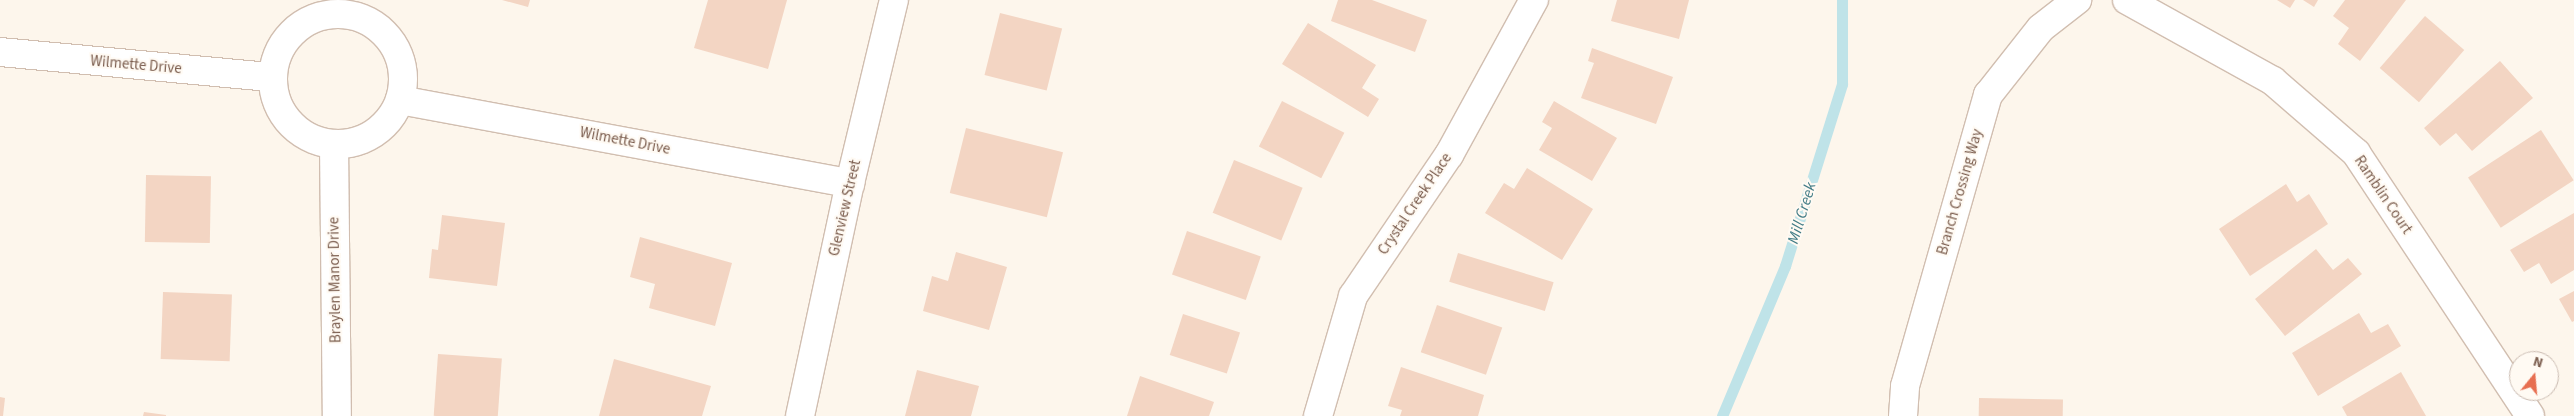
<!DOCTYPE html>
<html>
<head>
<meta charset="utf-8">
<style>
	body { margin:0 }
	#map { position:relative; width:2574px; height:416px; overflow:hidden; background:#fdf6ec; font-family:"Source Sans 3",sans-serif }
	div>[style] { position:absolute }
	.stream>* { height:11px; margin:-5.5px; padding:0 5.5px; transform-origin:5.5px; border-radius:5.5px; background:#bfe3e8 }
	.building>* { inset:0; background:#f3d5c3; transform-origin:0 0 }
	.roads { filter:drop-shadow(1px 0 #d1beb0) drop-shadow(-1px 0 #d1beb0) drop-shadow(0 1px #d1beb0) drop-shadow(0 -1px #d1beb0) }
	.minor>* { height:28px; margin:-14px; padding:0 14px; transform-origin:14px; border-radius:14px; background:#fff }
	.minor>.ring { margin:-14px; padding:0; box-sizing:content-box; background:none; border:28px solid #fff; border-radius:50% }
	span { translate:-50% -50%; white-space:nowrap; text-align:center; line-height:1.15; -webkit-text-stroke:4px #fffaf3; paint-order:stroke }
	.street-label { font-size:15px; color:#7a5c4d }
	.water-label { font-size:16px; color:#437c86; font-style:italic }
	.north { position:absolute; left:2509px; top:351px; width:50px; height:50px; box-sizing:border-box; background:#fffaf3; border:1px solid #cabbb1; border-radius:50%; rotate:17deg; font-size:14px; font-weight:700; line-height:20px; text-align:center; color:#7a5c4d }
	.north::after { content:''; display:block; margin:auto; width:18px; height:22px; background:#e76f51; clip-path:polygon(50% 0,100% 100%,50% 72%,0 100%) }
</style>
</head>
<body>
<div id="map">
	<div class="stream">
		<div style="left:1722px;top:416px;width:163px;rotate:-67.2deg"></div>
		<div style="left:1785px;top:266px;width:191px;rotate:-72.6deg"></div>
		<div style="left:1842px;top:84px;width:84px;rotate:-90deg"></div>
	</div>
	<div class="building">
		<div style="clip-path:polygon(502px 0,530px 0,528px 7px)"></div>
		<div style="clip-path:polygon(708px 0,787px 0,768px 69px,694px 48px)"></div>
		<div style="clip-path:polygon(1338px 0,1372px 0,1427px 20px,1415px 52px,1331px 21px)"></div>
		<div style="clip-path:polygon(1617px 0,1689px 0,1679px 39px,1611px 21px)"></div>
		<div style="clip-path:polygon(2277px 0,2295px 0,2290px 8px)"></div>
		<div style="clip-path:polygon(2303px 0,2318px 0,2314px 7px)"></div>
		<div style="clip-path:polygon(2345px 0,2406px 0,2360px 61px,2338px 44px,2349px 28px,2333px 16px)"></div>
		<div style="left:1000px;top:13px;width:64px;height:64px;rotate:14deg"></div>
		<div style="left:2425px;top:16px;width:52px;height:69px;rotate:41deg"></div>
		<div style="clip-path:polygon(1308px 23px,1376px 65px,1362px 88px,1379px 99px,1368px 117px,1282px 64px)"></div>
		<div style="clip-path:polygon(1592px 48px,1673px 77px,1656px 124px,1581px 98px,1594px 63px,1588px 61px)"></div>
		<div style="clip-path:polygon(2500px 61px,2533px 98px,2472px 151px,2456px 133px,2440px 146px,2424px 128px)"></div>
		<div style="left:1282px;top:101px;width:70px;height:51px;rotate:27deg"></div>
		<div style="clip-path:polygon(1554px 101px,1617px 138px,1592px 181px,1539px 150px,1552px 128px,1542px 122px)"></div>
		<div style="left:966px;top:128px;width:100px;height:67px;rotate:14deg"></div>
		<div style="left:2541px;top:130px;width:60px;height:87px;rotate:57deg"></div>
		<div style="left:1234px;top:160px;width:74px;height:57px;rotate:22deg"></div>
		<div style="clip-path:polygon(1527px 168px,1593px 209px,1562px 260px,1485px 213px,1504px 183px,1514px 189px)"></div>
		<div style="left:146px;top:175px;width:65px;height:67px;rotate:1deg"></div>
		<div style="clip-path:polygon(2286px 184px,2297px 202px,2309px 194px,2328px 224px,2250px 276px,2219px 229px)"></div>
		<div style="clip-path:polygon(2574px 213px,2574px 270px,2551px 284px,2539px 263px,2524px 272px,2510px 250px)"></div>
		<div style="clip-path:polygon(442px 215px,505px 223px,497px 286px,429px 278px,432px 249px,438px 250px)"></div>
		<div style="left:1187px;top:231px;width:78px;height:46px;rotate:19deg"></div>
		<div style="clip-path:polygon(640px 237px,732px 263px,715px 326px,649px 308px,655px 284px,630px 277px)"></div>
		<div style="clip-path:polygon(2316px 249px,2333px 270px,2348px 258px,2362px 274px,2285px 336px,2255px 299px)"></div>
		<div style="clip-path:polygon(956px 252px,1007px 267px,989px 330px,923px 311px,932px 276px,948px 281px)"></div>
		<div style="left:1458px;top:253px;width:100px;height:30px;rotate:17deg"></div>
		<div style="clip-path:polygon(2574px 291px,2574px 321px,2572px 322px,2559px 299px)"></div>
		<div style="left:163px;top:292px;width:69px;height:67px;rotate:2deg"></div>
		<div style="left:1437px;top:305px;width:69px;height:50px;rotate:19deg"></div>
		<div style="clip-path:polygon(2359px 313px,2371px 333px,2388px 324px,2401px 346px,2318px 396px,2292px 353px)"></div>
		<div style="left:1183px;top:314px;width:60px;height:43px;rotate:18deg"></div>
		<div style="left:438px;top:354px;width:64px;height:62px;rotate:4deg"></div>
		<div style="clip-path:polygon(614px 359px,711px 386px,702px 416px,599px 416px)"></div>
		<div style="clip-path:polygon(1401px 367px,1484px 395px,1478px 416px,1400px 416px,1402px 410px,1388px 406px)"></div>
		<div style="clip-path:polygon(917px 370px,979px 386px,971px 416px,905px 416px)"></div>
		<div style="clip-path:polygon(2401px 372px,2426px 416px,2347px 416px,2342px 407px)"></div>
		<div style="clip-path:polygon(1140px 376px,1214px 402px,1209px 416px,1127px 416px)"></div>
		<div style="clip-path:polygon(0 397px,5px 398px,3px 416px,0 416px)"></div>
		<div style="left:1979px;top:398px;width:84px;height:18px;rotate:1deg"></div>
		<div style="clip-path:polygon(144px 412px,166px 415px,166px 416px,143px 416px)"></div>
	</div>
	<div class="roads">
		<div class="minor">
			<div style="left:2127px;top:0;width:167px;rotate:29deg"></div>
			<div style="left:2273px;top:81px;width:110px;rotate:40.9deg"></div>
			<div style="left:2356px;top:153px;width:315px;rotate:56.5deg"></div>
			<div class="ring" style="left:273px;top:14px;width:102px;height:102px"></div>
			<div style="left:0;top:52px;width:273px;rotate:5.3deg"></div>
			<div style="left:400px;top:100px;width:458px;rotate:10.5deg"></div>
			<div style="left:334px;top:144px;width:272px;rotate:89.4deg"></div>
			<div style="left:800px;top:416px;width:238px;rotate:-77.9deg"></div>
			<div style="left:850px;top:183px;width:188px;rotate:-76.5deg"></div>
			<div style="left:1318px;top:416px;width:125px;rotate:-73.7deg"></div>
			<div style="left:1353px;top:296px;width:171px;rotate:-55.8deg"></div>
			<div style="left:1449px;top:155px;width:177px;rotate:-61.3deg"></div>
			<div style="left:1903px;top:416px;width:30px;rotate:-86deg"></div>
			<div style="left:1905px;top:386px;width:303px;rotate:-74.1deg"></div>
			<div style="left:1988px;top:95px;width:85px;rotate:-51.7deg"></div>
			<div style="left:2041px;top:28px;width:46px;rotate:-37.9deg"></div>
		</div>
	</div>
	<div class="street-label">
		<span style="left:136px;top:65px;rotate:5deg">Wilmette Drive</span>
		<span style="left:625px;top:141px;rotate:11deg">Wilmette Drive</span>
		<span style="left:1960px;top:192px;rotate:-74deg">Branch Crossing Way</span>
		<span style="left:2383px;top:195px;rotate:56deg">Ramblin Court</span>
		<span style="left:1415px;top:204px;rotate:-56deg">Crystal Creek Place</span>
		<span style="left:845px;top:208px;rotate:-77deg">Glenview Street</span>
		<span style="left:335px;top:280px;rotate:-91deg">Braylen Manor Drive</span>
	</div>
	<div class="water-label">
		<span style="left:1802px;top:213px;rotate:-73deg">Mill Creek</span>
	</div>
	<div class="north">N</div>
</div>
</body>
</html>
